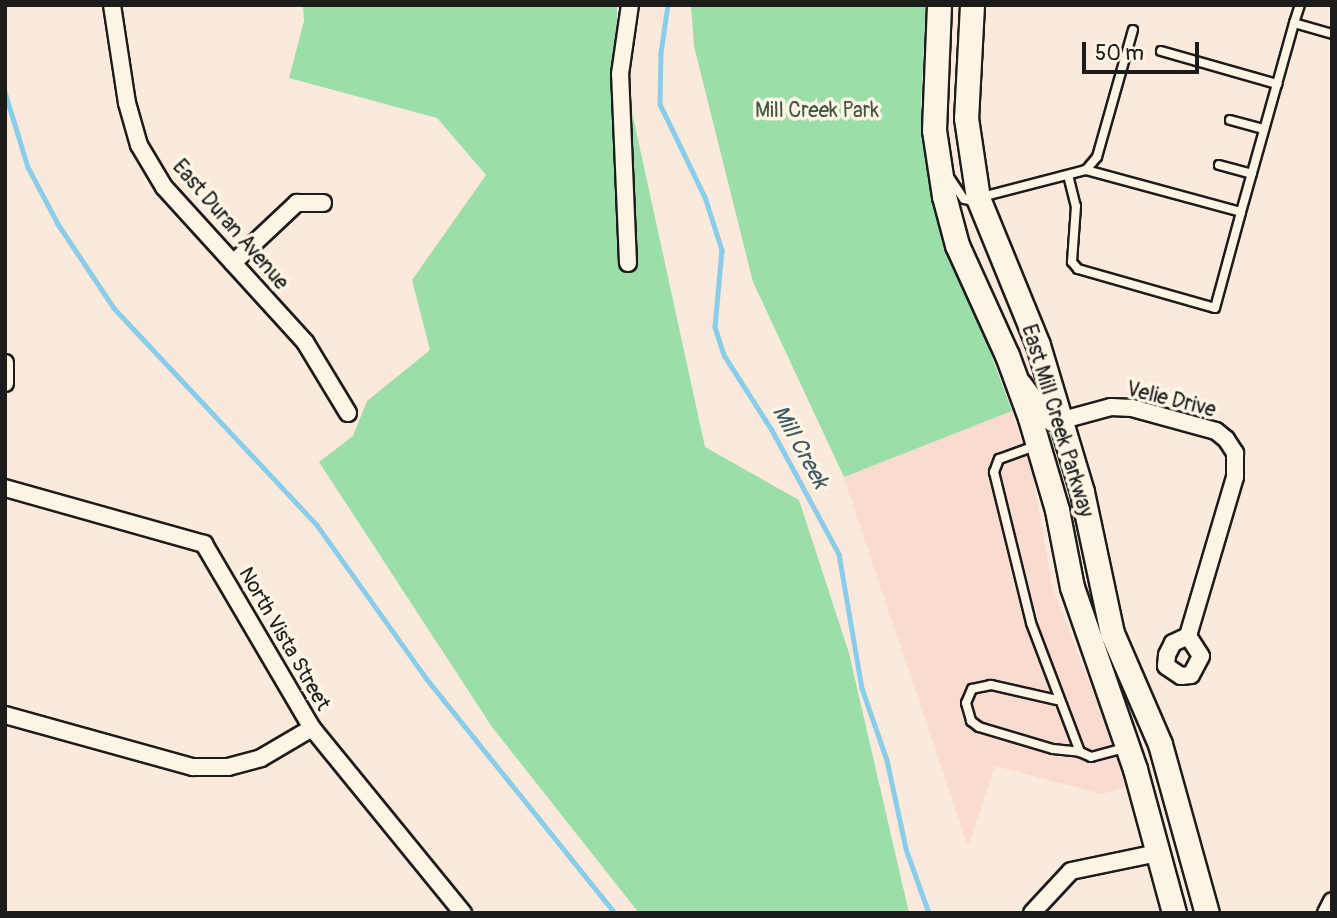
<!DOCTYPE html>
<html>
<head>
<meta charset="utf-8">
<style>
	body { margin:0 }
	#map { position:relative; width:1337px; height:918px; overflow:hidden; background:#fbe9db; font-family:Pangolin,sans-serif }
	div>[style] { position:absolute }
	.built>* { inset:0; background:#fadbcf }
	.green>* { inset:0; background:#9bdea9 }
	.stream>* { height:4.5px; margin:-2.25px; padding:0 2.25px; transform-origin:2.25px; border-radius:2.25px; background:#89cdeb }
	.roads { filter:drop-shadow(2px 0 #1c1c1c) drop-shadow(-2px 0 #1c1c1c) drop-shadow(0 2px #1c1c1c) drop-shadow(0 -2px #1c1c1c) }
	.lane>* { height:8px; margin:-4px; padding:0 4px; transform-origin:4px; border-radius:4px; background:#fcf5e5 }
	.street>* { height:16px; margin:-8px; padding:0 8px; transform-origin:8px; border-radius:8px; background:#fcf5e5 }
	.secondary>* { height:23px; margin:-11.5px; padding:0 11.5px; transform-origin:11.5px; border-radius:11.5px; background:#fcf5e5 }
	span { translate:-50% -50%; white-space:nowrap; text-align:center; line-height:1.15; -webkit-text-stroke:7px #fcf5e5; paint-order:stroke }
	.park-label { font-size:21px; color:#425646 }
	.street-label { font-size:21px; color:#1c1c1c }
	.water-label { font-size:23px; color:#425a64; font-style:italic }
	.frame { position:absolute; inset:0; border:7px solid #1c1c1c; pointer-events:none }
	.scale { position:absolute; left:1082px; top:42px; width:117px; height:32px; box-sizing:border-box; border:4px solid #1c1c1c; border-top:0; padding-left:9px; font-size:21px; line-height:24px; white-space:nowrap; color:#1c1c1c; -webkit-text-stroke:5px #fcf5e5; paint-order:stroke }
</style>
</head>
<body>
<div id="map">
	<div class="built">
		<div style="clip-path:polygon(1012px 411px,1033px 477px,1053px 589px,1129px 786px,1102px 794px,995px 766px,968px 847px,844px 477px)"></div>
	</div>
	<div class="green">
		<div style="clip-path:polygon(303px 5px,617px 5px,617px 43px,705px 447px,799px 500px,849px 653px,909px 913px,639px 913px,492px 727px,319px 462px,353px 436px,367px 401px,430px 350px,412px 280px,486px 175px,437px 118px,289px 78px,304px 21px)"></div>
		<div style="clip-path:polygon(691px 5px,926px 5px,921px 105px,938px 212px,1012px 411px,844px 477px,753px 282px,694px 46px)"></div>
	</div>
	<div class="stream">
		<div style="left:668px;top:5px;width:49px;rotate:98.3deg"></div>
		<div style="left:661px;top:53px;width:51px;rotate:91.1deg"></div>
		<div style="left:660px;top:104px;width:103px;rotate:64.2deg"></div>
		<div style="left:705px;top:197px;width:56px;rotate:72.2deg"></div>
		<div style="left:722px;top:250px;width:77px;rotate:95.2deg"></div>
		<div style="left:715px;top:327px;width:29px;rotate:72deg"></div>
		<div style="left:724px;top:355px;width:89px;rotate:57.4deg"></div>
		<div style="left:772px;top:430px;width:141px;rotate:61.6deg"></div>
		<div style="left:839px;top:554px;width:136px;rotate:80.3deg"></div>
		<div style="left:862px;top:688px;width:76px;rotate:70.9deg"></div>
		<div style="left:887px;top:760px;width:91px;rotate:77.9deg"></div>
		<div style="left:906px;top:849px;width:68px;rotate:70.2deg"></div>
		<div style="left:5px;top:92px;width:78px;rotate:73deg"></div>
		<div style="left:28px;top:167px;width:64px;rotate:62.2deg"></div>
		<div style="left:58px;top:224px;width:101px;rotate:56.3deg"></div>
		<div style="left:114px;top:308px;width:297px;rotate:46.9deg"></div>
		<div style="left:317px;top:525px;width:188px;rotate:54.5deg"></div>
		<div style="left:426px;top:678px;width:302px;rotate:51.2deg"></div>
	</div>
	<div class="roads">
		<div class="lane">
			<div style="left:1294px;top:23px;width:19px;rotate:-72deg"></div>
			<div style="left:1161px;top:51px;width:121px;rotate:15.9deg"></div>
			<div style="left:1277px;top:84px;width:63px;rotate:-74.4deg"></div>
			<div style="left:1294px;top:23px;width:40px;rotate:16deg"></div>
			<div style="left:1230px;top:120px;width:35px;rotate:15deg"></div>
			<div style="left:1219px;top:165px;width:34px;rotate:15deg"></div>
			<div style="left:947px;top:174px;width:30px;rotate:56deg"></div>
			<div style="left:964px;top:199px;width:6px;rotate:9deg"></div>
			<div style="left:970px;top:200px;width:120px;rotate:-14.5deg"></div>
			<div style="left:1086px;top:170px;width:17px;rotate:-50deg"></div>
			<div style="left:1097px;top:157px;width:132px;rotate:-74.2deg"></div>
			<div style="left:1068px;top:175px;width:32px;rotate:76deg"></div>
			<div style="left:1076px;top:206px;width:56px;rotate:94.1deg"></div>
			<div style="left:1072px;top:262px;width:9px;rotate:49deg"></div>
			<div style="left:1078px;top:269px;width:142px;rotate:15.9deg"></div>
			<div style="left:1215px;top:308px;width:99px;rotate:-74.8deg"></div>
			<div style="left:1241px;top:212px;width:161px;rotate:-164.8deg"></div>
			<div style="left:1241px;top:212px;width:133px;rotate:-74.3deg"></div>
			<div style="left:1035px;top:446px;width:38px;rotate:160deg"></div>
			<div style="left:999px;top:459px;width:14px;rotate:111deg"></div>
			<div style="left:994px;top:472px;width:155px;rotate:76.2deg"></div>
			<div style="left:1031px;top:623px;width:138px;rotate:69.2deg"></div>
			<div style="left:1080px;top:752px;width:12px;rotate:24deg"></div>
			<div style="left:1091px;top:757px;width:35px;rotate:-15deg"></div>
			<div style="left:1057px;top:700px;width:68px;rotate:-167.2deg"></div>
			<div style="left:991px;top:685px;width:19px;rotate:168deg"></div>
			<div style="left:972px;top:689px;width:15px;rotate:113deg"></div>
			<div style="left:966px;top:703px;width:19px;rotate:74deg"></div>
			<div style="left:971px;top:721px;width:10px;rotate:37deg"></div>
			<div style="left:979px;top:727px;width:77px;rotate:16.6deg"></div>
			<div style="left:1053px;top:749px;width:27px;rotate:6deg"></div>
		</div>
		<div class="street">
			<div style="left:112px;top:5px;width:99px;rotate:81.3deg"></div>
			<div style="left:127px;top:103px;width:44px;rotate:74.1deg"></div>
			<div style="left:139px;top:145px;width:49px;rotate:59.2deg"></div>
			<div style="left:164px;top:187px;width:210px;rotate:47.7deg"></div>
			<div style="left:305px;top:342px;width:83px;rotate:58.8deg"></div>
			<div style="left:233px;top:263px;width:88px;rotate:-43.2deg"></div>
			<div style="left:297px;top:203px;width:26px"></div>
			<div style="left:628px;top:263px;width:189px;rotate:-92.4deg"></div>
			<div style="left:620px;top:74px;width:70px;rotate:-81.8deg"></div>
			<div style="left:5px;top:363px;width:20px;rotate:90deg"></div>
			<div style="left:1023px;top:383px;width:49px;rotate:54.1deg"></div>
			<div style="left:1052px;top:423px;width:61px;rotate:-15.2deg"></div>
			<div style="left:1111px;top:407px;width:21px;rotate:3deg"></div>
			<div style="left:1132px;top:408px;width:87px;rotate:15.3deg"></div>
			<div style="left:1216px;top:431px;width:13px;rotate:39deg"></div>
			<div style="left:1226px;top:439px;width:17px;rotate:57deg"></div>
			<div style="left:1235px;top:453px;width:24px;rotate:90deg"></div>
			<div style="left:1235px;top:477px;width:166px;rotate:106.5deg"></div>
			<div style="left:1188px;top:636px;width:17px;rotate:155deg"></div>
			<div style="left:1173px;top:643px;width:13px;rotate:117deg"></div>
			<div style="left:1167px;top:655px;width:11px;rotate:95deg"></div>
			<div style="left:1166px;top:666px;width:18px;rotate:34deg"></div>
			<div style="left:1181px;top:676px;width:10px;rotate:-6deg"></div>
			<div style="left:1191px;top:675px;width:21px;rotate:-62deg"></div>
			<div style="left:1201px;top:656px;width:24px;rotate:-123deg"></div>
			<div style="left:5px;top:488px;width:207px;rotate:15.7deg"></div>
			<div style="left:204px;top:544px;width:213px;rotate:59.6deg"></div>
			<div style="left:312px;top:728px;width:239px;rotate:50.8deg"></div>
			<div style="left:5px;top:715px;width:195px;rotate:15.5deg"></div>
			<div style="left:193px;top:767px;width:35px"></div>
			<div style="left:228px;top:767px;width:34px;rotate:-15deg"></div>
			<div style="left:261px;top:758px;width:59px;rotate:-30.5deg"></div>
			<div style="left:1032px;top:913px;width:57px;rotate:-47.1deg"></div>
			<div style="left:1071px;top:871px;width:89px;rotate:-11.7deg"></div>
			<div style="left:1326px;top:913px;width:13px;rotate:-63deg"></div>
		</div>
		<div class="secondary">
			<div style="left:939px;top:5px;width:125px;rotate:92.3deg"></div>
			<div style="left:934px;top:130px;width:67px;rotate:81.4deg"></div>
			<div style="left:944px;top:196px;width:51px;rotate:75.1deg"></div>
			<div style="left:957px;top:245px;width:121px;rotate:65.6deg"></div>
			<div style="left:1007px;top:355px;width:67px;rotate:69.9deg"></div>
			<div style="left:1030px;top:418px;width:96px;rotate:73.6deg"></div>
			<div style="left:1057px;top:510px;width:78px;rotate:79deg"></div>
			<div style="left:1072px;top:587px;width:193px;rotate:70.9deg"></div>
			<div style="left:1135px;top:769px;width:149px;rotate:74.8deg"></div>
			<div style="left:972px;top:5px;width:113px;rotate:93deg"></div>
			<div style="left:966px;top:118px;width:81px;rotate:81.5deg"></div>
			<div style="left:978px;top:198px;width:159px;rotate:67.8deg"></div>
			<div style="left:1038px;top:345px;width:153px;rotate:73.3deg"></div>
			<div style="left:1082px;top:492px;width:144px;rotate:78deg"></div>
			<div style="left:1112px;top:633px;width:121px;rotate:66.6deg"></div>
			<div style="left:1160px;top:744px;width:175px;rotate:74.5deg"></div>
		</div>
	</div>
	<div class="park-label">
		<span style="left:817px;top:111px">Mill Creek Park</span>
	</div>
	<div class="street-label">
		<span style="left:230px;top:225px;rotate:49deg">East Duran Avenue</span>
		<span style="left:1171px;top:400px;rotate:14deg">Velie Drive</span>
		<span style="left:1057px;top:421px;rotate:73deg">East Mill Creek Parkway</span>
		<span style="left:284px;top:639px;rotate:60deg">North Vista Street</span>
	</div>
	<div class="water-label">
		<span style="left:800px;top:447px;rotate:61deg">Mill Creek</span>
	</div>
	<div class="frame"></div>
	<div class="scale">50 m</div>
</div>
</body>
</html>
